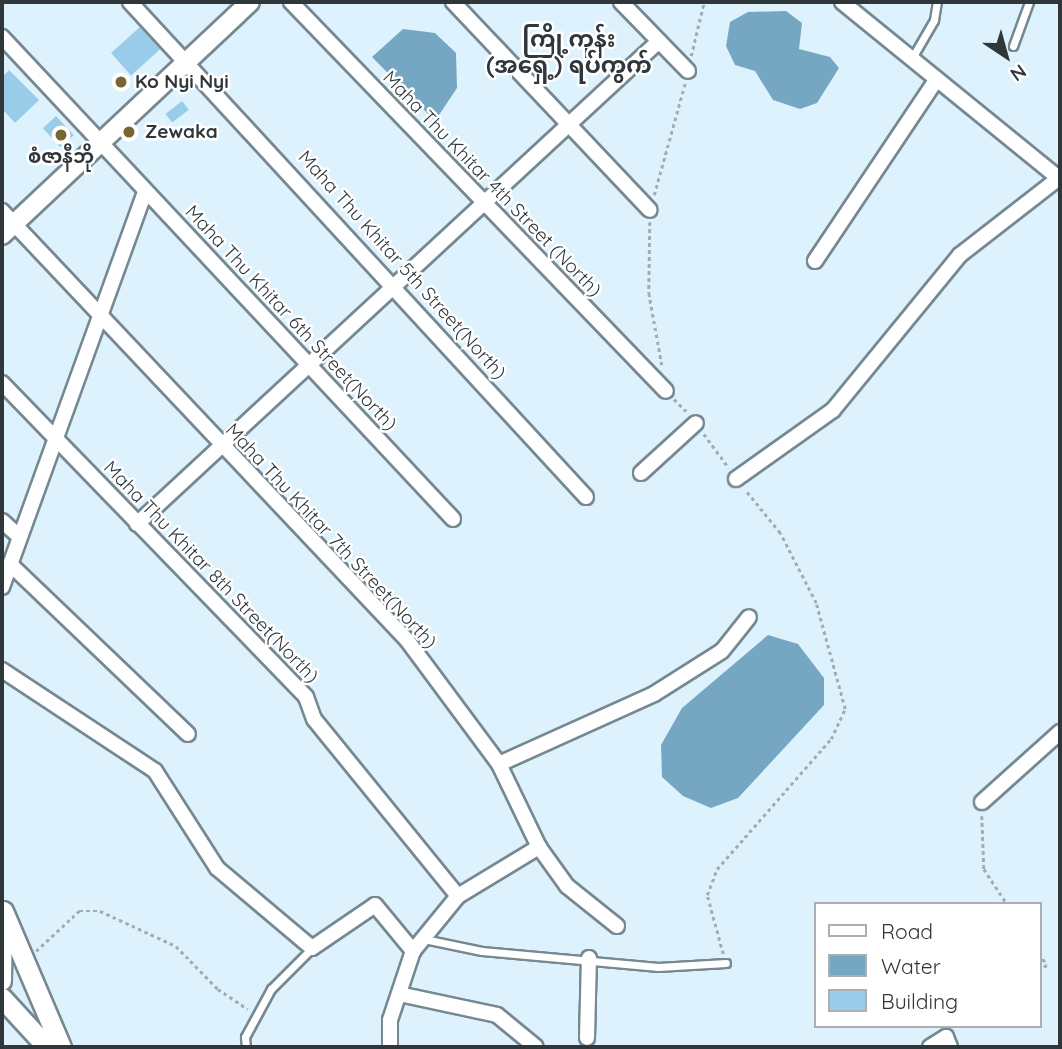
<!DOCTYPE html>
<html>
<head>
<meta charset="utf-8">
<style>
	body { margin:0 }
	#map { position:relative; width:1062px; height:1049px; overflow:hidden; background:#def2fd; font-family:Quicksand,"Noto Sans Myanmar",sans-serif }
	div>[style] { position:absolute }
	.water>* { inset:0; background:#75a7c3 }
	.building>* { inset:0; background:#99cce9; transform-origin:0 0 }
	.path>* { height:2.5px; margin-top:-1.25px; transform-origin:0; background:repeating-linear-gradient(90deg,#9eadb6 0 3.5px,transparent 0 7px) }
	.roads { filter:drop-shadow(2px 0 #768891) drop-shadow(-2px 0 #768891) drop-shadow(0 2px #768891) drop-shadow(0 -2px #768891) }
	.service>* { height:7px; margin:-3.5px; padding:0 3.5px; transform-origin:3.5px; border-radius:3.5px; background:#fff }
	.minor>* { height:14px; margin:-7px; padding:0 7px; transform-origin:7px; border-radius:7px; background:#fff }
	.tertiary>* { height:18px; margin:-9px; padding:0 9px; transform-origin:9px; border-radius:9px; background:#fff }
	.secondary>* { height:19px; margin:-9.5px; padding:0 9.5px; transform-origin:9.5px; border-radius:9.5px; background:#fff }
	.dots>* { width:19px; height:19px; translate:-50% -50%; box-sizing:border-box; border:4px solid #fff; border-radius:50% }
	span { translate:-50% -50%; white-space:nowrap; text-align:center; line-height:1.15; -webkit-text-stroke:5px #fff; paint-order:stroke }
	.poi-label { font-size:19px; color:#30373b; font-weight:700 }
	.left { translate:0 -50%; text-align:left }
	.street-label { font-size:19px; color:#30373b }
	.quarter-label { font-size:23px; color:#30373b; font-weight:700 }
	.frame { position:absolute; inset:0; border:4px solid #30373b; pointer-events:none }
	.legend { position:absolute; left:814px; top:902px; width:228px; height:126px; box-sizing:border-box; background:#fff; border:2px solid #acafb1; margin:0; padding:9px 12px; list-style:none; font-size:21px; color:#30373b }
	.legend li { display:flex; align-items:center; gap:14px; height:35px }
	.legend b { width:35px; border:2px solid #acafb1 }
	.north { position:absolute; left:971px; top:21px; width:70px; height:70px; -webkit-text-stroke:5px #fff; paint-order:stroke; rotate:144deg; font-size:19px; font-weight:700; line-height:28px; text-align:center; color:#30373b }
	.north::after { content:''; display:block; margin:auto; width:24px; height:32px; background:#30373b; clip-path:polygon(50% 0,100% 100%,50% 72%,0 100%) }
</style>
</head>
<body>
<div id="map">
	<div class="water">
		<div style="clip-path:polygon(786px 11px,802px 23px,799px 49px,830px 57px,839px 68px,817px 103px,800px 109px,773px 100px,755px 71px,735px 65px,726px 46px,730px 22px,748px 12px)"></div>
		<div style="clip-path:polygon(403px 29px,435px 33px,456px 53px,457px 88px,435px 121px,372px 57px)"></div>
		<div style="clip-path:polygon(768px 635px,798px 644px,824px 678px,824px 705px,738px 798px,711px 808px,683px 796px,662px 777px,661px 745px,682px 708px)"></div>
	</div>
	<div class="building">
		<div style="left:140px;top:27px;width:30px;height:39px;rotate:48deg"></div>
		<div style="clip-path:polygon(9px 70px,39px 100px,15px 123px,2px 109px,2px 77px)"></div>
		<div style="left:182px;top:101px;width:11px;height:21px;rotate:52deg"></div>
		<div style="left:56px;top:116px;width:26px;height:18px;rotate:47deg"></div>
	</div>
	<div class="path">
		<div style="left:691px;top:56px;width:56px;rotate:-76.5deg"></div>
		<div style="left:654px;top:195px;width:116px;rotate:-74.5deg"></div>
		<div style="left:650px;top:222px;width:71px;rotate:90.8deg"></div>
		<div style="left:649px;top:293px;width:73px;rotate:79.8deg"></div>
		<div style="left:674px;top:399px;width:18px;rotate:45deg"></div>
		<div style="left:704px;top:434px;width:42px;rotate:53.7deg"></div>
		<div style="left:982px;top:816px;width:53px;rotate:87.8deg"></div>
		<div style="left:984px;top:869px;width:42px;rotate:56.7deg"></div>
		<div style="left:36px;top:951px;width:59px;rotate:-42.9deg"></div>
		<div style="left:79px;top:911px;width:21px"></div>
		<div style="left:100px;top:911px;width:84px;rotate:24.7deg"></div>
		<div style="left:176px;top:946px;width:60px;rotate:45.7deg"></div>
		<div style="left:218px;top:989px;width:36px;rotate:34deg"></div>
		<div style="left:1039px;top:953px;width:14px;rotate:56deg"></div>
		<div style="left:1047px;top:965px;width:11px;rotate:139deg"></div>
		<div style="left:723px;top:954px;width:61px;rotate:-105.2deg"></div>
		<div style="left:707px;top:895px;width:28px;rotate:-69deg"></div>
		<div style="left:717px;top:869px;width:173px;rotate:-48.8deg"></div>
		<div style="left:831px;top:739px;width:33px;rotate:-65deg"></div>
		<div style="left:845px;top:709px;width:110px;rotate:-105.3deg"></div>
		<div style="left:816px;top:603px;width:79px;rotate:-117.2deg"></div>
		<div style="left:780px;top:533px;width:55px;rotate:-129.1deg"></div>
	</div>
	<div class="roads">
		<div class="service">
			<div style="left:1013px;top:46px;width:47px;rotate:-70deg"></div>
			<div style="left:912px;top:58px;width:44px;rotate:-59.9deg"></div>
			<div style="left:934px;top:20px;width:18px;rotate:-81deg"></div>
			<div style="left:424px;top:939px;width:59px;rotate:11.7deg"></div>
			<div style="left:482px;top:951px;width:177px;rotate:5.2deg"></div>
			<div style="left:658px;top:967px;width:68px;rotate:-3.4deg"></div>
			<div style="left:246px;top:1047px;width:10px;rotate:-96deg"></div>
			<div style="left:245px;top:1037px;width:55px;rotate:-61.6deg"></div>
			<div style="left:271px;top:989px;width:58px;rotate:-45deg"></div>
		</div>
		<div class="minor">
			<div style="left:130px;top:2px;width:673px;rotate:47.35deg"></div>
			<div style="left:291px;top:2px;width:540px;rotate:46.05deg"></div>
			<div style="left:453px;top:2px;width:286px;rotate:46.6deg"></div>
			<div style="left:621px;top:2px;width:96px;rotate:45.8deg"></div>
			<div style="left:842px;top:2px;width:281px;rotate:39.1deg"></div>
			<div style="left:2px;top:37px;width:660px;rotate:46.9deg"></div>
			<div style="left:2px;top:211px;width:590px;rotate:46.65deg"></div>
			<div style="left:407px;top:640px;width:154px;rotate:53.4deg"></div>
			<div style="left:499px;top:764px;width:92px;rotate:64.3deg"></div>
			<div style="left:539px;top:847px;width:48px;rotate:54.3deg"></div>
			<div style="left:567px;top:886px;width:64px;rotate:38.7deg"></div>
			<div style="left:815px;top:261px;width:219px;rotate:-56.2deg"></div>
			<div style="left:2px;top:383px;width:437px;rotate:45.9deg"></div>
			<div style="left:306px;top:697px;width:23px;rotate:70deg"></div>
			<div style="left:314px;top:719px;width:228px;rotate:50.9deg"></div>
			<div style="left:641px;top:473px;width:74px;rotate:-42.3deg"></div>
			<div style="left:736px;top:479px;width:119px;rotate:-35.4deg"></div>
			<div style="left:833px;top:410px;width:200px;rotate:-50.7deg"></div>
			<div style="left:960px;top:255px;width:125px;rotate:-37.9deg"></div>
			<div style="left:2px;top:521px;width:24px;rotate:42deg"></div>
			<div style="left:137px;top:524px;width:711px;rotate:-42.78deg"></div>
			<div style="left:10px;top:564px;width:246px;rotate:43.7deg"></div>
			<div style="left:2px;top:587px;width:421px;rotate:-70.1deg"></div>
			<div style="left:2px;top:670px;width:183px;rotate:33.4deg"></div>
			<div style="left:155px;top:771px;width:115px;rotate:57.4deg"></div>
			<div style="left:217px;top:868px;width:124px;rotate:40.1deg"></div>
			<div style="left:312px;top:948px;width:76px;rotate:-34.3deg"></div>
			<div style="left:375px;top:905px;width:60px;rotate:50.4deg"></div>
			<div style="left:499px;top:764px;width:170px;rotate:-24.3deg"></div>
			<div style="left:654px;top:694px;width:80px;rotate:-32.3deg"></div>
			<div style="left:722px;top:651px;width:43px;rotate:-51.5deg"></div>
			<div style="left:982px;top:802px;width:105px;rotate:-41.9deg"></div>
			<div style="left:399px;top:994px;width:100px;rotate:12.1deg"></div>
			<div style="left:497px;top:1015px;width:50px;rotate:39.4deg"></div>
			<div style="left:587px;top:1038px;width:80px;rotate:-88.6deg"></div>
			<div style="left:390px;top:1047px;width:27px;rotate:-90deg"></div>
			<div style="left:390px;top:1020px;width:73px;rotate:-71.6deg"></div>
			<div style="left:413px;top:951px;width:71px;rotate:-50.7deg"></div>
			<div style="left:458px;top:896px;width:95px;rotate:-31.2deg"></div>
			<div style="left:930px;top:1047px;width:19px;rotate:-32deg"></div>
			<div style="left:946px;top:1037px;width:11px;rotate:68deg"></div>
		</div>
		<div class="tertiary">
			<div style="left:2px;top:235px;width:340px;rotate:-43.2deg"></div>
			<div style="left:2px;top:981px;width:63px;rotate:-89.1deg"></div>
		</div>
		<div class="secondary">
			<div style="left:3px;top:911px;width:148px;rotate:66.9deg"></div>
			<div style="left:2px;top:998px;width:67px;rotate:47.4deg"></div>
		</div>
	</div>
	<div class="dots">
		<div style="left:121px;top:82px;background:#776634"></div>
		<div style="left:129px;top:132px;background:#776634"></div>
		<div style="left:61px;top:135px;background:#776634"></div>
	</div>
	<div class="poi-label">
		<span class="left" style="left:135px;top:82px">Ko Nyi Nyi</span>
		<span class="left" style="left:145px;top:132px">Zewaka</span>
		<span style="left:61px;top:157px">စံဇာနီဘို</span>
	</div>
	<div class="street-label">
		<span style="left:492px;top:184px;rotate:46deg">Maha Thu Khitar 4th Street (North)</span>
		<span style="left:402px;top:265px;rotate:48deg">Maha Thu Khitar 5th Street(North)</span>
		<span style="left:291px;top:318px;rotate:47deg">Maha Thu Khitar 6th Street(North)</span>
		<span style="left:331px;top:536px;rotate:47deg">Maha Thu Khitar 7th Street(North)</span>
		<span style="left:211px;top:572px;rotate:46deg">Maha Thu Khitar 8th Street(North)</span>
	</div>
	<div class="quarter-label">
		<span style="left:569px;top:52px">ကြို့ကုန်း<br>(အရှေ့) ရပ်ကွက်</span>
	</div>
	<div class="frame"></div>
	<ul class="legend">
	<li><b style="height:9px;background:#fff"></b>Road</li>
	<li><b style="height:19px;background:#75a7c3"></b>Water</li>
	<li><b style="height:19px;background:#99cce9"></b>Building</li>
	</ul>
	<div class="north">N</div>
</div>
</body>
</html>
